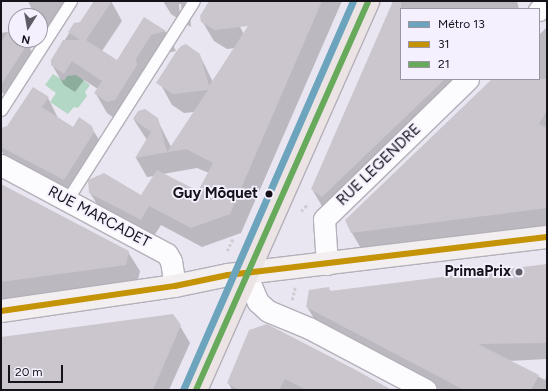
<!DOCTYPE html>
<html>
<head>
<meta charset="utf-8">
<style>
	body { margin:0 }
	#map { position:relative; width:548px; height:391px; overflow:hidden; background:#eae6f1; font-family:Figtree,sans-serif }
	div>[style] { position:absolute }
	.green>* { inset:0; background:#b2d7c4 }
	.shadow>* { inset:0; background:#0003 }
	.building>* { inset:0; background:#cbc6cd }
	.path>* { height:2.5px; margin-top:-1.25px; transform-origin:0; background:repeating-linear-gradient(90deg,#cfcdd1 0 3px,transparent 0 5px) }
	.roads { filter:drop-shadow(1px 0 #b4b0b9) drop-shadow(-1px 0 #b4b0b9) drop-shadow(0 1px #b4b0b9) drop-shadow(0 -1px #b4b0b9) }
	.lane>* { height:11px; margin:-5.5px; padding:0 5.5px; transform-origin:5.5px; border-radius:5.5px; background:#fcfbfd }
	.street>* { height:21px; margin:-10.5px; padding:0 10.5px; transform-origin:10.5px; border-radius:10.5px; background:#fcfbfd }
	.secondary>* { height:22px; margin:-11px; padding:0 11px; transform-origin:11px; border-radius:11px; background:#f3eff0 }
	.primary>* { height:22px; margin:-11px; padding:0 11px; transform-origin:11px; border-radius:11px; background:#ebe3e4 }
	.bus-1>* { height:6px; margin:-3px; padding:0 3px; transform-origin:3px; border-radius:3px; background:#c49306 }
	.bus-2>* { height:6px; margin:-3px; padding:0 3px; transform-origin:3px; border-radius:3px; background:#67aa5c }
	.metro-1>* { height:7px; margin:-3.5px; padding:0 3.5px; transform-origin:3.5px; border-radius:3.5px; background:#6ca4bd }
	.dots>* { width:11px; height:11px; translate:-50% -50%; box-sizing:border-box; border:2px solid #f4f0fd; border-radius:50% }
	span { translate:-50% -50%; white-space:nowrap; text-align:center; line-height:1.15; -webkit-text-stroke:3.5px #f4f0fd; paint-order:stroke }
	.street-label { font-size:15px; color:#151219 }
	.stop-label { font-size:15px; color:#151219; font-weight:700 }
	.right { translate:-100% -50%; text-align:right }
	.poi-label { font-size:15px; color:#151219; font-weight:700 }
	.frame { position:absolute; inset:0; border:2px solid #151219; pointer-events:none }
	.legend { position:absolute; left:400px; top:8px; width:140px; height:72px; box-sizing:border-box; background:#f4f0fd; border:1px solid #9b97a2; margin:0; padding:5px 7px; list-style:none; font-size:12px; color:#151219 }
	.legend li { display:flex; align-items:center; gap:8px; height:20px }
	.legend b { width:20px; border:1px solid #9b97a2 }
	.north { position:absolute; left:8px; top:8px; width:40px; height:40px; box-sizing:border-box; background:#f4f0fd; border:1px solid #9b97a2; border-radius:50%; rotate:191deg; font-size:11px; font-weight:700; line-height:16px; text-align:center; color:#151219 }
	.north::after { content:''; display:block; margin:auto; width:14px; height:18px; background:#605c65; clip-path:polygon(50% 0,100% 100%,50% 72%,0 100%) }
	.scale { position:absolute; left:8px; top:365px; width:55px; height:18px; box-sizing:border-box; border:2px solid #151219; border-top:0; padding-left:5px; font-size:12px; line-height:14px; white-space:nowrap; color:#151219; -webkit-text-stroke:3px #f4f0fd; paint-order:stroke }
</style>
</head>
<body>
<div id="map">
	<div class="green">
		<div style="clip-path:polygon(53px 74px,64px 81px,67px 76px,76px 75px,90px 85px,85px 92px,87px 96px,78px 108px,74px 107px,68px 114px,50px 102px,56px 93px,45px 85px)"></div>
	</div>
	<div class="shadow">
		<div style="clip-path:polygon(28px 1px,79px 1px,56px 36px,40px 26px,40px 16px,35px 16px)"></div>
		<div style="clip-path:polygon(95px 1px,111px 1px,122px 21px,102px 51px,117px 62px,145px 18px,166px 32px,176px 51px,162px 54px,146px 79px,148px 85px,126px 119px,118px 121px,107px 113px,96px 94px,98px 89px,84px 80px,75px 92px,64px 85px,52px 65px,52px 60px,75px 24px,81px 23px)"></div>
		<div style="clip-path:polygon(evenodd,163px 1px,184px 1px,190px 11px,191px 27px,171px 14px,163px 1px,179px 4px,181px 4px,182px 14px,180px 14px,179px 4px)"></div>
		<div style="clip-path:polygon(evenodd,228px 1px,342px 1px,241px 233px,202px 247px,161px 225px,152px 239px,102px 212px,90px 193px,142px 196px,155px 176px,147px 177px,136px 158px,147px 140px,134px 120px,157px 119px,171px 147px,194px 112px,184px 113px,172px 105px,161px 85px,199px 54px,213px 82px,235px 48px,227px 49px,214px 41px,202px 21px,206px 8px,240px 27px,244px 34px,263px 24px,228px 1px,197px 168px,209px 173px,199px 192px,163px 174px,197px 168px)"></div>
		<div style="clip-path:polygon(394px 1px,517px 1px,519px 9px,401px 9px,401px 79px,475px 79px,323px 208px,312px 189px)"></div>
		<div style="clip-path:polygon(547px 27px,547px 229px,363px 252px,352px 233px,494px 79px,539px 79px,539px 35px)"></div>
		<div style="clip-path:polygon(13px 31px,16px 33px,16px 40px,26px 40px,38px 64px,16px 98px,11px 99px,1px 92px,1px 33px)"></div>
		<div style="clip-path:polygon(48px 98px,58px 118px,74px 128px,91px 127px,103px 146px,104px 152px,75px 198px,9px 164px,1px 150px,1px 129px,8px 127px)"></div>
		<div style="clip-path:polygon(1px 185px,128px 252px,140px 271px,137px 284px,1px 302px)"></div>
		<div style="clip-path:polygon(547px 265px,547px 359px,509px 361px,545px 380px,547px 375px,547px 390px,441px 390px,318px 325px,307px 307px,328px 288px,331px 292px)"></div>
		<div style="clip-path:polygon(267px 325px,390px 390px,232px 390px,228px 382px)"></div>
		<div style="clip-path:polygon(180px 326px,190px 343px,169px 390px,1px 390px,1px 338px)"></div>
	</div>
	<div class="building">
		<div style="clip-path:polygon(94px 1px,112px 1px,86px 40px,117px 60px,144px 17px,166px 31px,151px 35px,136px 59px,137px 65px,115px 100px,107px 102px,94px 93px,102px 81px,72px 61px,64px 74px,51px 65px,51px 60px,63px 40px,80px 40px,68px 32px,74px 23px,80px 22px)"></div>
		<div style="clip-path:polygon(209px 1px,322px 1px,230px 214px,191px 228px,149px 206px,141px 220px,89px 193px,88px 180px,104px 173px,141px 195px,157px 170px,198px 191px,213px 163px,186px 149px,135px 158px,151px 132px,133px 119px,138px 111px,145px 109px,158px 118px,167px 152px,208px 90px,173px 94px,156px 83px,176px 52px,181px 46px,186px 44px,200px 54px,209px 86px,248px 26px,215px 30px,201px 22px,200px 16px)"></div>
		<div style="clip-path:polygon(393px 1px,401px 1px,401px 79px,445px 79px,322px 197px,311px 189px)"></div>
		<div style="clip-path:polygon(16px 19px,16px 40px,30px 40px,1px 85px,1px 42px)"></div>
		<div style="clip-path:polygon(492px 79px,547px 79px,547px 110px,539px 124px,547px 128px,547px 208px,351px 233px,345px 220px)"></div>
		<div style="clip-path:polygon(33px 87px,49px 97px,42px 107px,73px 127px,79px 117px,92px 126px,94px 132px,64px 180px,1px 147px,1px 128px,7px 126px)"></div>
		<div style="clip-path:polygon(1px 184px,129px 251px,126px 265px,1px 282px)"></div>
		<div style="clip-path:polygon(547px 264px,547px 343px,478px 344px,539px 375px,531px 390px,464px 390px,306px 307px,309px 290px,329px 287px,330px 291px)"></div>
		<div style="clip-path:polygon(173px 314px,181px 325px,153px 390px,1px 390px,1px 337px)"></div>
		<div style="clip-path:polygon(267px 324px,354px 369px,392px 390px,307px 390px,285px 379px,279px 390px,239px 390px,227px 383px,247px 335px,249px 330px)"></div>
	</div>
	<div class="path">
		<div style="left:301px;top:211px;width:10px;rotate:-45deg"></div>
		<div style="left:227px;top:251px;width:14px;rotate:-65deg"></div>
		<div style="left:292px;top:300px;width:13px;rotate:-77deg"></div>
	</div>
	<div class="roads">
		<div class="lane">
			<div style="left:1px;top:110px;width:130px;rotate:-57.3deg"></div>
			<div style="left:67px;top:200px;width:236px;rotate:-57.5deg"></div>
		</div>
		<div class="street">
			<div style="left:539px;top:10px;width:12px;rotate:-48deg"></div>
			<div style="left:1px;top:165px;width:188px;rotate:28.2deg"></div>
			<div style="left:167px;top:254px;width:8px;rotate:60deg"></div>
			<div style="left:171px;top:261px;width:25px;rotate:81deg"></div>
			<div style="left:327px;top:264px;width:45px;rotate:-93.8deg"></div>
			<div style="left:324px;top:219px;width:201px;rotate:-44.2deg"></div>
			<div style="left:246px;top:274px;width:30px;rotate:67deg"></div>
			<div style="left:258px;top:302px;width:13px;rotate:42deg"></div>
			<div style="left:268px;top:311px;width:44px;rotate:22.5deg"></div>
			<div style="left:309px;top:328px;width:132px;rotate:27.9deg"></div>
		</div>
		<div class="secondary">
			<div style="left:1px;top:311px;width:176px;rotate:-8.2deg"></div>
			<div style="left:175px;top:286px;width:54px;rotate:-11.7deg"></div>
			<div style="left:228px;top:275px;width:321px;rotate:-6.8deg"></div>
		</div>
		<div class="primary">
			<div style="left:196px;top:390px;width:425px;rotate:-66.1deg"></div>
		</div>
	</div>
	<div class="bus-1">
		<div style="left:1px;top:311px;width:176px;rotate:-8.2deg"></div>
		<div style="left:175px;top:286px;width:54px;rotate:-11.7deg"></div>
		<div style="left:228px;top:275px;width:321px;rotate:-6.8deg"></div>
	</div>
	<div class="bus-2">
		<div style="left:196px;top:390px;width:425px;rotate:-66.1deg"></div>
	</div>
	<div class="metro-1">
		<div style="left:183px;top:390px;width:425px;rotate:-66.4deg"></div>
	</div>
	<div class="dots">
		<div style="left:269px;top:194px;background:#151219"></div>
		<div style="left:519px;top:272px;background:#605c65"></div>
	</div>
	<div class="street-label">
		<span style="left:379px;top:165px;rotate:-44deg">RUE LEGENDRE</span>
		<span style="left:99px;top:217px;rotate:28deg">RUE MARCADET</span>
	</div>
	<div class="stop-label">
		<span class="right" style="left:258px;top:194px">Guy Môquet</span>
	</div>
	<div class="poi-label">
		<span class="right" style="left:511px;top:272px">PrimaPrix</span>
	</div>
	<div class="frame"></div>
	<ul class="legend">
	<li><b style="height:5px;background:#6ca4bd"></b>Métro 13</li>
	<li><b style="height:5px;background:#c49306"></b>31</li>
	<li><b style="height:5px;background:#67aa5c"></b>21</li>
	</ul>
	<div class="north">N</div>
	<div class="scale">20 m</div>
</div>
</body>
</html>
